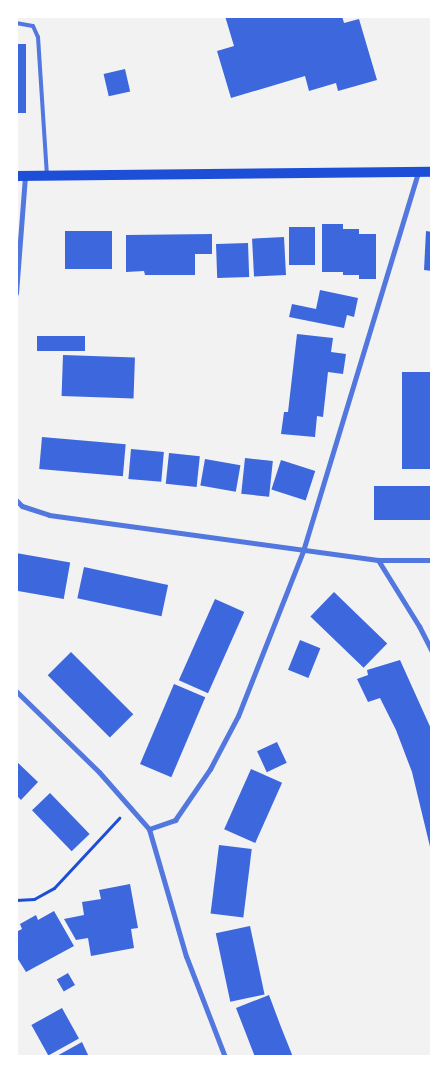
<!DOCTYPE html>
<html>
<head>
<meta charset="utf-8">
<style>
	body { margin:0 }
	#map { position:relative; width:448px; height:1073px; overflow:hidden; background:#f2f2f2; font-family:"IBM Plex Sans",sans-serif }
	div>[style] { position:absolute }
	.building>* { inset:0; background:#3d67dc; transform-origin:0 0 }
	.path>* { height:3px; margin:-1.5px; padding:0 1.5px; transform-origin:1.5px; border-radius:1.5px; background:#1d4ed8 }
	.service>* { height:4px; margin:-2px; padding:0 2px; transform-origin:2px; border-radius:2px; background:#5277de }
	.minor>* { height:5px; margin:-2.5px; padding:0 2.5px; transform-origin:2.5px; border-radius:2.5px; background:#5277de }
	.secondary>* { height:10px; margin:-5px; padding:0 5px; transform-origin:5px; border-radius:5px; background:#1d4ed8 }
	span { translate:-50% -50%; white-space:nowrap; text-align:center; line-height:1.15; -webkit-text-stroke:4px #fff; paint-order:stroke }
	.frame { position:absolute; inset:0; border:18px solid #fff; pointer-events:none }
</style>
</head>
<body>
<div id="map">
	<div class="building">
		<div style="clip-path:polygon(225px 16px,342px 16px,344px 23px,359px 19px,377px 80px,338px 91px,336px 83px,309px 91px,305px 76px,231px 98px,217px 51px,234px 46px)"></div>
		<div style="left:16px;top:44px;width:10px;height:69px"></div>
		<div style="left:125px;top:69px;width:23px;height:22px;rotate:77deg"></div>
		<div style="clip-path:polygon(322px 224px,343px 224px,343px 229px,359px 229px,359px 234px,376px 234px,376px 279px,359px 279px,359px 275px,343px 275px,343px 272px,322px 272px)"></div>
		<div style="left:289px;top:227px;width:26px;height:38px"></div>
		<div style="left:65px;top:231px;width:47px;height:38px"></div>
		<div style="clip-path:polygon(426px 231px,432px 232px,432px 271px,424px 270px)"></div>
		<div style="clip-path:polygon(212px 234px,212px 254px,195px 254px,195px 275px,145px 275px,144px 271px,126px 272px,126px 235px)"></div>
		<div style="left:284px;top:237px;width:38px;height:32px;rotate:87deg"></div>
		<div style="left:248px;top:243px;width:34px;height:32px;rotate:88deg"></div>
		<div style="clip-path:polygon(320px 290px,358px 298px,354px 317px,347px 315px,344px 328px,289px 317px,292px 304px,316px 309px)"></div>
		<div style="clip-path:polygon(297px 334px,333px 338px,331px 352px,346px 354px,343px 374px,328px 372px,323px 417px,317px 416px,315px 437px,281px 434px,284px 412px,288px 412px)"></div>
		<div style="left:37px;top:336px;width:48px;height:15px"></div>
		<div style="left:63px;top:355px;width:72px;height:41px;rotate:2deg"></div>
		<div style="left:432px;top:372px;width:97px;height:30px;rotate:90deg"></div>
		<div style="left:42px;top:437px;width:84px;height:32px;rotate:5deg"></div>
		<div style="left:131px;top:449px;width:33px;height:30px;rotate:5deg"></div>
		<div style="left:169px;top:453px;width:31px;height:31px;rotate:6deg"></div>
		<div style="left:245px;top:458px;width:28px;height:36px;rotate:6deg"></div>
		<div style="left:205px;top:459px;width:36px;height:27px;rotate:10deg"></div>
		<div style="left:281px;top:460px;width:36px;height:31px;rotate:18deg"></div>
		<div style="left:432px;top:486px;width:34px;height:58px;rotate:90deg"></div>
		<div style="left:16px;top:553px;width:55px;height:37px;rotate:10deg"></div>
		<div style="left:84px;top:567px;width:86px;height:32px;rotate:12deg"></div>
		<div style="left:334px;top:592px;width:74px;height:34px;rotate:44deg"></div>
		<div style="left:215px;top:599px;width:32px;height:89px;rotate:24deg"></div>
		<div style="left:300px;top:640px;width:22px;height:32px;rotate:22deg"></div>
		<div style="left:71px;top:652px;width:88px;height:33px;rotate:45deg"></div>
		<div style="clip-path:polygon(400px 660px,432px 731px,432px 855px,412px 772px,396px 730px,380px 698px,368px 702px,357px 679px,368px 675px,367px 670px)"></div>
		<div style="left:174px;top:684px;width:34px;height:87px;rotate:23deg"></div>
		<div style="left:277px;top:742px;width:23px;height:22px;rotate:65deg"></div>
		<div style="clip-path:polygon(16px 761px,38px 782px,21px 800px,16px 795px)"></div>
		<div style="left:251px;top:769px;width:34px;height:66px;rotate:24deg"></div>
		<div style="left:50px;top:793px;width:57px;height:25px;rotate:46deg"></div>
		<div style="left:219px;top:845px;width:33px;height:69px;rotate:7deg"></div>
		<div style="clip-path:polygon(130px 884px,138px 928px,131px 929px,134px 948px,91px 956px,88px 938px,76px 940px,64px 919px,84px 915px,82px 902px,101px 899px,99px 890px)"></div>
		<div style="clip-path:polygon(54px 911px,74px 946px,26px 972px,16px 956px,16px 932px,22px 929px,20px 924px,36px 915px,38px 920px)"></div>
		<div style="left:250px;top:926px;width:70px;height:35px;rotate:78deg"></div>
		<div style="left:68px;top:973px;width:14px;height:13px;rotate:60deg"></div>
		<div style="clip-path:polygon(269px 995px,281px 1027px,293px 1057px,255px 1057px,236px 1008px)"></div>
		<div style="left:62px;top:1008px;width:35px;height:35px;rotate:61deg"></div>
		<div style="clip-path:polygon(82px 1042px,89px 1057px,55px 1057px)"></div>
	</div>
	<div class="path">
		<div style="left:16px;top:900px;width:18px;rotate:-3deg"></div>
		<div style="left:34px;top:899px;width:23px;rotate:-29deg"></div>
		<div style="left:54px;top:888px;width:96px;rotate:-47.1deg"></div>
	</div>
	<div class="service">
		<div style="left:16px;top:23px;width:17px;rotate:10deg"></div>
		<div style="left:33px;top:26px;width:12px;rotate:66deg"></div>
		<div style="left:38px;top:37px;width:138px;rotate:86.3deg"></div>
	</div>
	<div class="minor">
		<div style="left:16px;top:293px;width:117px;rotate:-85.6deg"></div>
		<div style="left:16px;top:500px;width:8px;rotate:45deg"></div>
		<div style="left:22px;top:506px;width:28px;rotate:18deg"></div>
		<div style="left:49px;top:515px;width:332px;rotate:7.8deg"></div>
		<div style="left:378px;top:560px;width:54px"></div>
		<div style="left:378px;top:560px;width:78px;rotate:58.2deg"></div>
		<div style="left:419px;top:626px;width:29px;rotate:63deg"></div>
		<div style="left:16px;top:691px;width:116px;rotate:44.3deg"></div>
		<div style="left:99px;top:772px;width:76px;rotate:48.7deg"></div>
		<div style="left:149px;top:829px;width:132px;rotate:73.8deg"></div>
		<div style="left:186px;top:956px;width:108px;rotate:68.9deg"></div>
		<div style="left:149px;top:829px;width:28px;rotate:-19deg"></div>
		<div style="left:175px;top:820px;width:62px;rotate:-55.5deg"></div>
		<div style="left:210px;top:769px;width:60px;rotate:-62.2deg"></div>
		<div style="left:238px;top:716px;width:177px;rotate:-68.5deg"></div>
		<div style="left:303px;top:551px;width:395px;rotate:-73.1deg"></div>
	</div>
	<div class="secondary">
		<div style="left:16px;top:176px;width:416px;rotate:-0.6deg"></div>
	</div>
	<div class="frame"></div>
</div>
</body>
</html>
